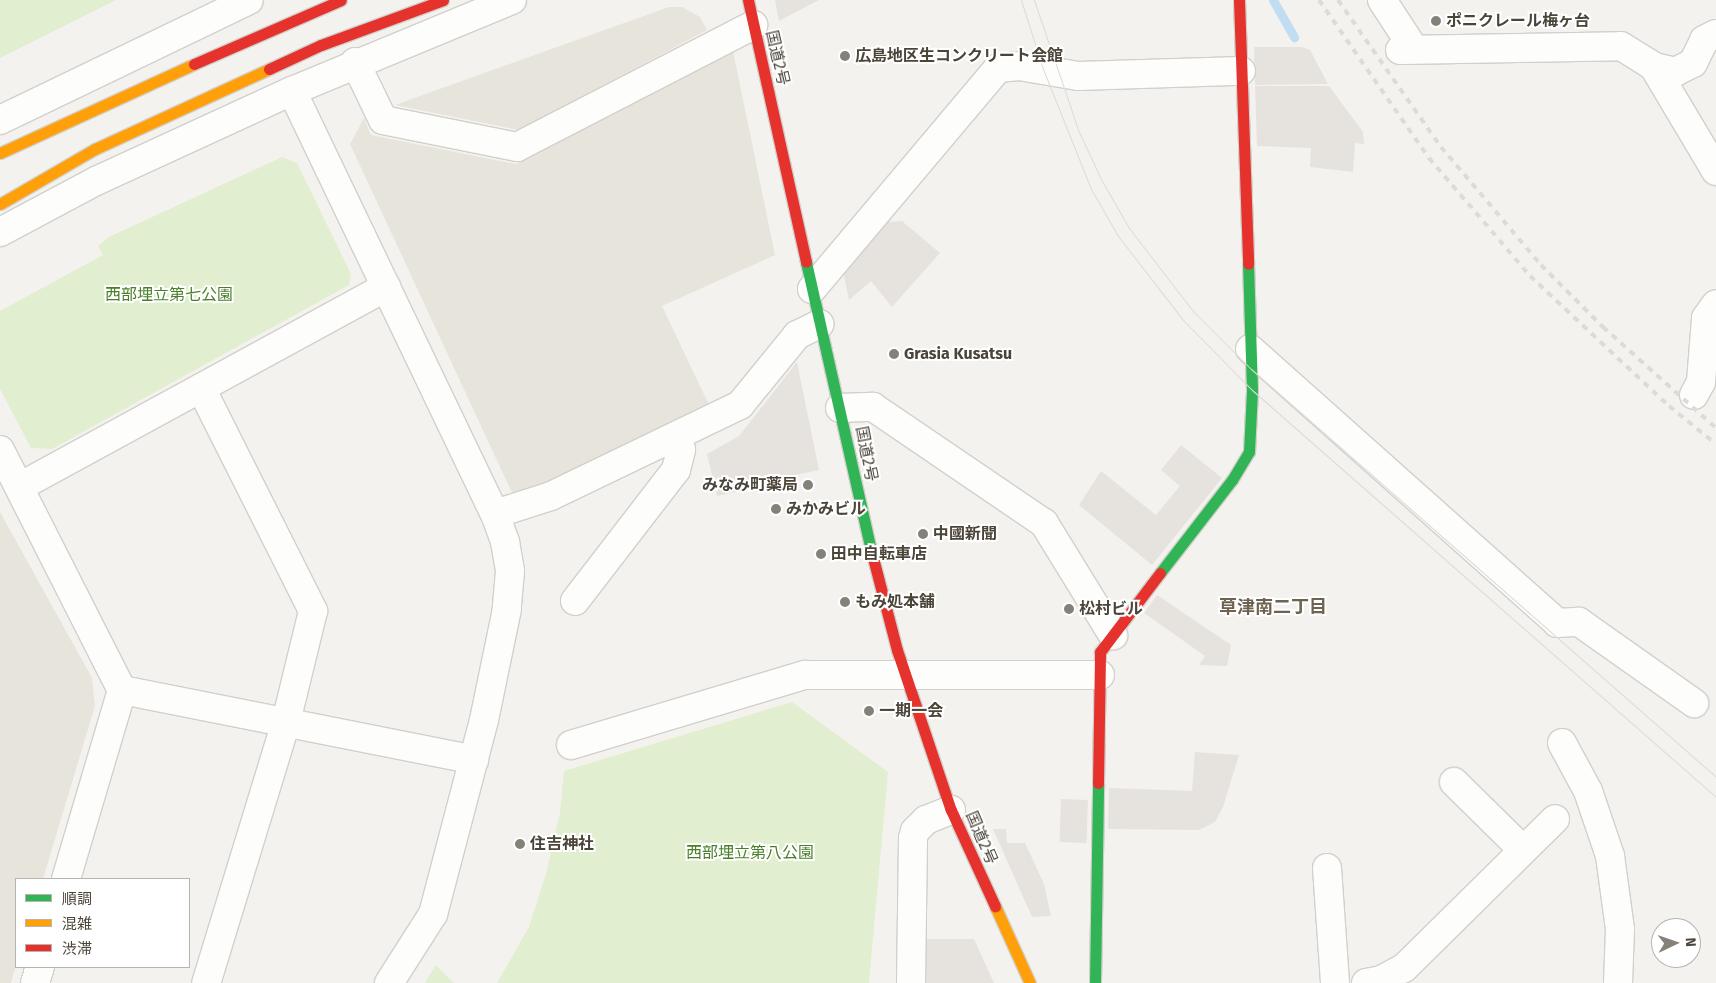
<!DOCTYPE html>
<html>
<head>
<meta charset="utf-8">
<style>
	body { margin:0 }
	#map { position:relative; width:1716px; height:983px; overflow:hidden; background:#f4f2ee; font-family:"Fira Sans","Noto Sans JP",sans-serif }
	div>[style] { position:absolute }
	.residential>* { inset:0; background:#e7e4dc }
	.green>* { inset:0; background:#e1eecf }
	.parking>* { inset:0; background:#e6e3df; transform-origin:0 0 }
	.stream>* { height:9px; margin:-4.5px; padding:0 4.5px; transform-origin:4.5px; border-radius:4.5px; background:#c0ddf1 }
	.roads { filter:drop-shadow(1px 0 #d2d0cb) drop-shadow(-1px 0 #d2d0cb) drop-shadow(0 1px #d2d0cb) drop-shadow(0 -1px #d2d0cb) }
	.street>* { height:28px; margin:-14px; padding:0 14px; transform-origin:14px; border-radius:14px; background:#fdfdfc }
	.fast>* { height:11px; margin:-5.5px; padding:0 5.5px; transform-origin:5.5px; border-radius:5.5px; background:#30b455 }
	.slow>* { height:11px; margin:-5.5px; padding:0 5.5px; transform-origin:5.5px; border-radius:5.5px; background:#ff9f0a }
	.jam>* { height:11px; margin:-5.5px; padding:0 5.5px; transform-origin:5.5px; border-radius:5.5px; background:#e5322d }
	.tram>* { height:1px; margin:-0.5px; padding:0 0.5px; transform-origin:0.5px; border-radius:0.5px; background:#dbdbda }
	.rail>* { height:4px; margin-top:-2px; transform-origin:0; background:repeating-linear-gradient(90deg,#dbdbda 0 6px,transparent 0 12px) }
	.dots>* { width:14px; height:14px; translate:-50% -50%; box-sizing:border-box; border:2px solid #fff; border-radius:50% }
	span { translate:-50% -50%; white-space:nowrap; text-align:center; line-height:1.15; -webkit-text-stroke:4px #fff; paint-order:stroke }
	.poi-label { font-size:16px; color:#4b4439; font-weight:700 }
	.left { translate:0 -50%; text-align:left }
	.right { translate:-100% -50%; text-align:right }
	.street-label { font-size:16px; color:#4b4439 }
	.park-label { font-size:16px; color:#4a7f2a }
	.neighbourhood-label { font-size:18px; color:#6e6250; font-weight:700 }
	.legend { position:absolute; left:15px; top:878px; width:175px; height:90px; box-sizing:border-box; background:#fff; border:1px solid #b7b4b0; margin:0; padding:6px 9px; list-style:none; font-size:15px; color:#4b4439 }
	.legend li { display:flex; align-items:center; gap:10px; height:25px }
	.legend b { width:25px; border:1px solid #b7b4b0 }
	.north { position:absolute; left:1651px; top:918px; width:50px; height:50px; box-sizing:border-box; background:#fff; border:1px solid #b7b4b0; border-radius:50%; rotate:87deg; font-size:14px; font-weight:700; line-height:20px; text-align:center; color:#4b4439 }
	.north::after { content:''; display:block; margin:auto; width:18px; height:22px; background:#868178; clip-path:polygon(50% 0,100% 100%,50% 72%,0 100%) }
</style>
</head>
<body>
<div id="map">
	<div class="residential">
		<div style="clip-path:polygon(669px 7px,682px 7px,700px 17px,707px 30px,519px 130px,395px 105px)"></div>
		<div style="clip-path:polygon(733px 51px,775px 255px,662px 306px,710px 407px,547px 485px,514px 497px,350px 144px,364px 118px,371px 135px,515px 164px)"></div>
		<div style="clip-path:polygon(0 512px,92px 678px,95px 706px,43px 879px,16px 879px,16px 965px,11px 983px,0 983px)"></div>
	</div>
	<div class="green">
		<div style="clip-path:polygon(0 0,116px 0,0 58px)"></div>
		<div style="clip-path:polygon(282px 157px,297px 163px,351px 274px,349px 285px,52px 449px,31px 448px,0 389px,0 311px,103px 255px,98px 246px,109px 237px)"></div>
		<div style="clip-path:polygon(792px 702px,888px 772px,869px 983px,497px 983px,529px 927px,546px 874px,560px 813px,564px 771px)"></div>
		<div style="clip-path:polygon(436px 965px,454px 983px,425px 983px)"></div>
	</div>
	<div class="parking">
		<div style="clip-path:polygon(775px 0,819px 0,779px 21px)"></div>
		<div style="clip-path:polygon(1254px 47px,1302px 47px,1310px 50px,1328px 84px,1255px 85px)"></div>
		<div style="clip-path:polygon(1255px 86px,1329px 86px,1363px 132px,1364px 144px,1355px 143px,1353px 172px,1310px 167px,1311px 148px,1257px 146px)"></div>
		<div style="clip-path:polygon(902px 221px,940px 253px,892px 307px,871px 281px,849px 300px,843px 272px,885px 222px)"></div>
		<div style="clip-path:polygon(797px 362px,819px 470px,739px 487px,740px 491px,717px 496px,707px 454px,739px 436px)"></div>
		<div style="clip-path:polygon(1181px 445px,1222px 478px,1152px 565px,1079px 505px,1101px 471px,1156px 515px,1180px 486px,1161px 470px)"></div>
		<div style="clip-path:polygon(1157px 595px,1231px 645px,1227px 666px,1199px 665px,1205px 656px,1144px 613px)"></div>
		<div style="clip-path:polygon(1195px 752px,1239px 755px,1223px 807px,1215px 822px,1199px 830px,1108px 829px,1109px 788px,1192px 791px)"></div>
		<div style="left:1061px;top:799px;width:27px;height:43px;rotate:2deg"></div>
		<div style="clip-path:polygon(993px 829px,1006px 829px,1007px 843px,1025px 843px,1044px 884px,1051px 916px,1032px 917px)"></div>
		<div style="clip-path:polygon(916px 939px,974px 939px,994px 983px,916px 983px)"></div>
	</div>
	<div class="stream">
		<div style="left:1273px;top:0;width:43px;rotate:60.4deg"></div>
	</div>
	<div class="roads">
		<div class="street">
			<div style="left:1382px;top:0;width:59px;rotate:56.9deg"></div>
			<div style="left:1400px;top:50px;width:221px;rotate:-1deg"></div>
			<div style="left:1621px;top:46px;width:39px;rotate:32deg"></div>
			<div style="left:1654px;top:67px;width:22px;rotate:13deg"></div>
			<div style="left:1675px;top:72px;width:20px;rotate:-27deg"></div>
			<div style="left:1693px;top:63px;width:25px;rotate:-64deg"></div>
			<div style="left:1704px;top:40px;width:13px;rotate:-27deg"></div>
			<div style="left:355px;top:62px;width:64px;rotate:64.2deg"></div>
			<div style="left:383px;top:120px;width:137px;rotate:11.4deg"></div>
			<div style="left:517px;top:147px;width:266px;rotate:-27.3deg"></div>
			<div style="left:1654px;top:67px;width:121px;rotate:59.2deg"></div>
			<div style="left:292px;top:91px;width:469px;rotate:64.4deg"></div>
			<div style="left:495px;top:514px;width:30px;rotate:70deg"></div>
			<div style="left:505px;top:542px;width:29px;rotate:80deg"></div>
			<div style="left:510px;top:571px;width:38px;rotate:95deg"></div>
			<div style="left:507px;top:609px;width:113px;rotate:101.7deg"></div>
			<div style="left:484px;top:720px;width:201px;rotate:104.7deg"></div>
			<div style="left:433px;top:914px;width:82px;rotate:122.5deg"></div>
			<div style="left:0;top:120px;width:276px;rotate:-25.7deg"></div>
			<div style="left:0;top:232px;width:109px;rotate:-28deg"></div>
			<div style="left:96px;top:181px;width:216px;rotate:-24.7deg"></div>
			<div style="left:292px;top:91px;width:238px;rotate:-22.5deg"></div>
			<div style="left:812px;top:289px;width:289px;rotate:-49.9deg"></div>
			<div style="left:998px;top:68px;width:21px;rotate:-5deg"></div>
			<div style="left:1019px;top:66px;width:60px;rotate:9.6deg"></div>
			<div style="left:1078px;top:76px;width:163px;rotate:-1.8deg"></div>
			<div style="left:1250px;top:349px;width:411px;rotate:41.7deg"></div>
			<div style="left:1557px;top:623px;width:22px;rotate:-3deg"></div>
			<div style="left:1579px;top:622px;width:141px;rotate:35.2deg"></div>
			<div style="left:201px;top:388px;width:250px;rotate:63.3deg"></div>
			<div style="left:313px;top:611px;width:114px;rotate:103.7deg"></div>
			<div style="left:286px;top:722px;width:273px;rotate:107deg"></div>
			<div style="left:1694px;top:395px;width:15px;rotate:-62deg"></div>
			<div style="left:1701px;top:382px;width:64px;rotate:-85.5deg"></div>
			<div style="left:1706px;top:318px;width:17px;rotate:-54deg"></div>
			<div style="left:840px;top:408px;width:33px;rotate:-2deg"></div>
			<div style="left:873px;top:407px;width:207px;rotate:34.2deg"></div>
			<div style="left:1044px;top:523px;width:132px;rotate:58.4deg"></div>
			<div style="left:0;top:450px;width:269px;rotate:63.1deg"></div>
			<div style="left:122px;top:690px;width:197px;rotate:106.5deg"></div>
			<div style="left:21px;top:486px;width:416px;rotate:-28.6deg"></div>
			<div style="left:495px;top:514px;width:59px;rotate:-17.8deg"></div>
			<div style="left:551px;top:496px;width:210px;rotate:-25.7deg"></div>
			<div style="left:740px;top:405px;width:90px;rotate:-50.8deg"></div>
			<div style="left:797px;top:335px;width:25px;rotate:-26deg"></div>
			<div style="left:575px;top:601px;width:165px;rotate:-52.4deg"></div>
			<div style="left:676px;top:470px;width:21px;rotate:-76deg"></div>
			<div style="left:681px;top:450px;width:15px;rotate:-110deg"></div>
			<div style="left:122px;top:690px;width:359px;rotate:11.2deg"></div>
			<div style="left:1562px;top:743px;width:55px;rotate:61.6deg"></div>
			<div style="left:1588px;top:791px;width:69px;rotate:71.3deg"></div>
			<div style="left:1610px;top:856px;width:74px;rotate:82.2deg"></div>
			<div style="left:1620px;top:929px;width:54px;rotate:92.1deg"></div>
			<div style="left:571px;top:745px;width:244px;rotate:-16.7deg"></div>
			<div style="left:805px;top:675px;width:295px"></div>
			<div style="left:1454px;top:782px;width:95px;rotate:44.6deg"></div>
			<div style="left:1327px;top:868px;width:115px;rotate:86deg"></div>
			<div style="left:35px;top:983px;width:17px;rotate:-73deg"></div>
			<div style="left:911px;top:983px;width:145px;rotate:-89.2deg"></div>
			<div style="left:913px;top:838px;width:7px;rotate:-74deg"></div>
			<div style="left:915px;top:831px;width:16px;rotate:-45deg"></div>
			<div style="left:926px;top:820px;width:27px;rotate:-22deg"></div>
			<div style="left:1366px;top:983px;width:15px;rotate:-11deg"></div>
			<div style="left:1381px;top:980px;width:26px;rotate:-28deg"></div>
			<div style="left:1404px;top:968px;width:212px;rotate:-44.6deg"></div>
		</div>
		<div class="fast">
			<div style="left:806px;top:262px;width:299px;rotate:77.3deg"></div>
			<div style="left:1160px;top:573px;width:118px;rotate:-52.3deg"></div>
			<div style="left:1232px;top:480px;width:33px;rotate:-59deg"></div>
			<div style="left:1249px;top:452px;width:62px;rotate:-87.2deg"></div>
			<div style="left:1252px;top:390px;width:126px;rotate:-91.8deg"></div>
			<div style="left:1095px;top:983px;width:200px;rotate:-89.1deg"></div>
		</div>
		<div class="slow">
			<div style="left:0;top:153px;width:213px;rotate:-24.6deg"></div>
			<div style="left:0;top:204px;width:110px;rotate:-30.1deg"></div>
			<div style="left:95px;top:149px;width:192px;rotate:-24.7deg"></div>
			<div style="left:995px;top:906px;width:85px;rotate:65.6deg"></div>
		</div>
		<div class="jam">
			<div style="left:748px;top:0;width:268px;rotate:77.5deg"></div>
			<div style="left:1239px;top:0;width:264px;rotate:88deg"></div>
			<div style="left:194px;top:64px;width:160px;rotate:-23.5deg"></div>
			<div style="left:269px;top:69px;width:57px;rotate:-24.8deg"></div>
			<div style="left:321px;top:45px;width:130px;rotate:-20.2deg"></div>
			<div style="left:872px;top:554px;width:99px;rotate:75.4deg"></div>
			<div style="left:897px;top:650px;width:169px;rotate:71.4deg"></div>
			<div style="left:951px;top:810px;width:106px;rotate:65.4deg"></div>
			<div style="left:1098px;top:783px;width:131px;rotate:-89.1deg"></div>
			<div style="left:1100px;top:652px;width:99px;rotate:-52.8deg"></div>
		</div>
	</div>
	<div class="tram">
		<div style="left:1021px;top:0;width:72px;rotate:72.3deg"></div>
		<div style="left:1043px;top:69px;width:129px;rotate:68.2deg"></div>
		<div style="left:1091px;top:189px;width:54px;rotate:60.1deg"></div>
		<div style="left:1118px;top:236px;width:108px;rotate:52.2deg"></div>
		<div style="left:1184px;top:321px;width:97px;rotate:45.4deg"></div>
		<div style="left:1252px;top:390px;width:617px;rotate:41.26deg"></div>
		<div style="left:1034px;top:0;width:139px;rotate:71.2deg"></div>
		<div style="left:1079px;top:132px;width:54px;rotate:64.9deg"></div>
		<div style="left:1102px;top:181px;width:54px;rotate:60.1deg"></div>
		<div style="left:1129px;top:228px;width:105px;rotate:52.4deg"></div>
		<div style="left:1193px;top:311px;width:82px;rotate:45deg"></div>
		<div style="left:1251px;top:369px;width:619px;rotate:41.26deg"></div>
	</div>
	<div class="rail">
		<div style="left:1319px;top:0;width:193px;rotate:55.2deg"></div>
		<div style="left:1429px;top:158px;width:155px;rotate:49.4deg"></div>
		<div style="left:1530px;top:276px;width:190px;rotate:43.1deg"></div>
		<div style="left:1669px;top:406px;width:60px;rotate:39deg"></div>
		<div style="left:1338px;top:0;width:179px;rotate:55deg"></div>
		<div style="left:1441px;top:147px;width:155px;rotate:49.7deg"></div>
		<div style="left:1541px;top:265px;width:88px;rotate:45deg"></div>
		<div style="left:1603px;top:327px;width:152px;rotate:41.8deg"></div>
	</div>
	<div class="dots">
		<div style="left:1436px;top:21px;background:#868178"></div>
		<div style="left:845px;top:56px;background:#868178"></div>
		<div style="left:894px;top:354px;background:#868178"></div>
		<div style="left:808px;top:485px;background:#868178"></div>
		<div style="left:776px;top:509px;background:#868178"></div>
		<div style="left:923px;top:534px;background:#868178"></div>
		<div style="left:821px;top:554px;background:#868178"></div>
		<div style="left:845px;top:602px;background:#868178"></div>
		<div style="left:1069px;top:609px;background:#868178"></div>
		<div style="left:869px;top:711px;background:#868178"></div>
		<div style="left:520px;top:844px;background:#868178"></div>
	</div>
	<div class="poi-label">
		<span class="left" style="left:1446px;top:21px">ポニクレール梅ヶ台</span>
		<span class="left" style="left:855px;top:56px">広島地区生コンクリート会館</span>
		<span class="left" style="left:904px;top:354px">Grasia Kusatsu</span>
		<span class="right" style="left:798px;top:485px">みなみ町薬局</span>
		<span class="left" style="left:786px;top:509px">みかみビル</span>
		<span class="left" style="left:933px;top:534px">中國新聞</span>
		<span class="left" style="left:831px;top:554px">田中自転車店</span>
		<span class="left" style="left:855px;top:602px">もみ処本舗</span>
		<span class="left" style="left:1079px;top:609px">松村ビル</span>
		<span class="left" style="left:879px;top:711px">一期一会</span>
		<span class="left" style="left:530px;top:844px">住吉神社</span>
	</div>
	<div class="street-label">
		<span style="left:777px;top:58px;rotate:77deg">国道2号</span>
		<span style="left:866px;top:454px;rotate:79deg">国道2号</span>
		<span style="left:981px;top:838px;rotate:67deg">国道2号</span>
	</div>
	<div class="park-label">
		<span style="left:169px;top:295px">西部埋立第七公園</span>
		<span style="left:750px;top:853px">西部埋立第八公園</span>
	</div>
	<div class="neighbourhood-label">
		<span style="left:1273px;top:607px">草津南二丁目</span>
	</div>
	<ul class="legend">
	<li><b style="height:6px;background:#30b455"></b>順調</li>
	<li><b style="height:6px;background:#ff9f0a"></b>混雑</li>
	<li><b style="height:6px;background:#e5322d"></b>渋滞</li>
	</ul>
	<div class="north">N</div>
</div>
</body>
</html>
